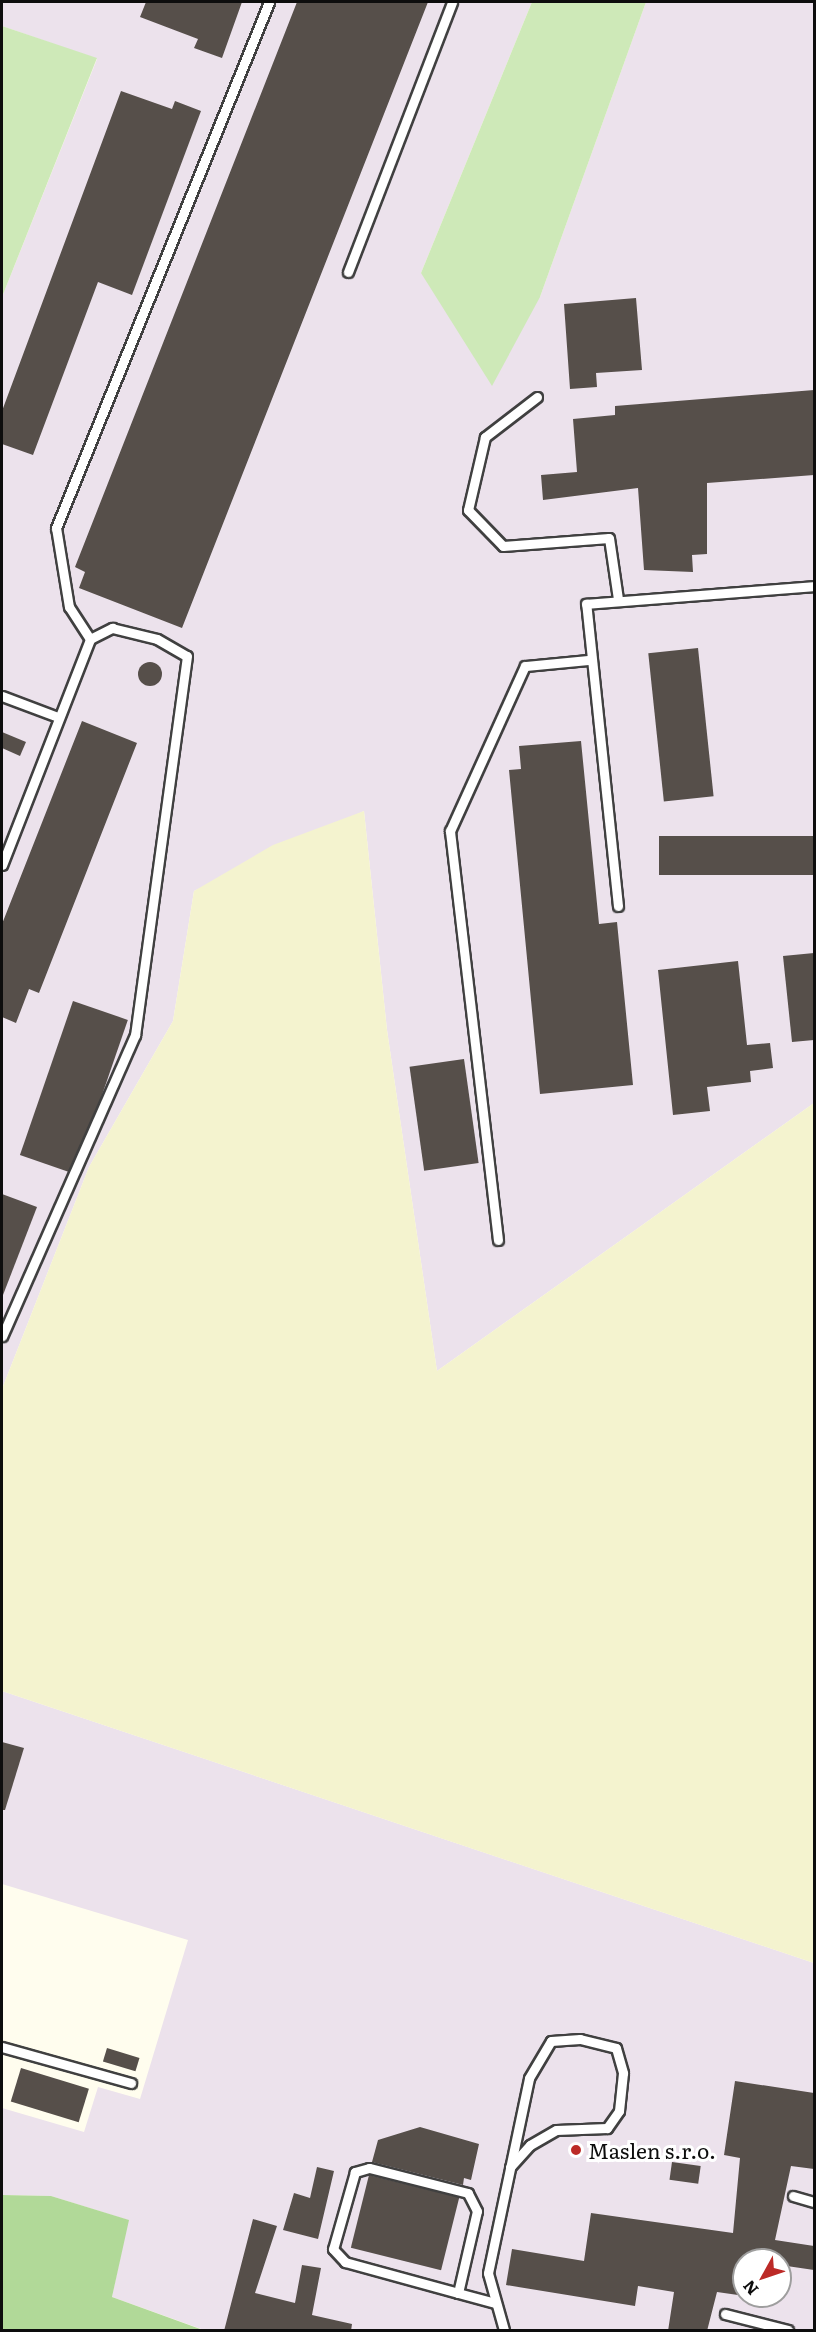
<!DOCTYPE html>
<html>
<head>
<meta charset="utf-8">
<style>
	body { margin:0 }
	#map { position:relative; width:816px; height:2332px; overflow:hidden; background:#fffdee; font-family:Literata,serif }
	div>[style] { position:absolute }
	.industrial>* { inset:0; background:#ece2ec }
	.farmland>* { inset:0; background:#f4f3cf }
	.green>* { inset:0; background:#cee9b8 }
	.forest>* { inset:0; background:#b1d998 }
	.building>* { inset:0; background:#564f4a; transform-origin:0 0 }
	.round { border-radius:50% }
	.roads { filter:drop-shadow(2px 0 #404040) drop-shadow(-2px 0 #404040) drop-shadow(0 2px #404040) drop-shadow(0 -2px #404040) }
	.lane>* { height:9px; margin:-4.5px; padding:0 4.5px; transform-origin:4.5px; border-radius:4.5px; background:#fff }
	.dots>* { width:16px; height:16px; translate:-50% -50%; box-sizing:border-box; border:3px solid #fff; border-radius:50% }
	span { translate:-50% -50%; white-space:nowrap; text-align:center; line-height:1.15; -webkit-text-stroke:6px #fff; paint-order:stroke }
	.poi-label { font-size:21px; color:#0d0d0d }
	.left { translate:0 -50%; text-align:left }
	.frame { position:absolute; inset:0; border:3px solid #0d0d0d; pointer-events:none }
	.north { position:absolute; left:732px; top:2248px; width:60px; height:60px; box-sizing:border-box; background:#fff; border:2px solid #9e9e9e; border-radius:50%; rotate:230deg; font-size:16px; font-weight:700; line-height:24px; text-align:center; color:#0d0d0d }
	.north::after { content:''; display:block; margin:auto; width:21px; height:27px; background:#bc2a27; clip-path:polygon(50% 0,100% 100%,50% 72%,0 100%) }
</style>
</head>
<body>
<div id="map">
	<div class="industrial">
		<div style="clip-path:polygon(2px 2px,532px 2px,421px 273px,540px 297px,646px 2px,814px 2px,814px 1103px,437px 1371px,387px 1030px,364px 811px,194px 891px,173px 1021px,89px 1167px,2px 1389px,2px 297px,97px 59px,2px 26px)"></div>
		<div style="clip-path:polygon(evenodd,2px 1691px,814px 1963px,814px 2330px,204px 2330px,112px 2297px,128px 2220px,51px 2196px,2px 2195px,2px 2108px,84px 2132px,98px 2087px,140px 2099px,188px 1940px,2px 1884px,2px 1691px,744px 2260px,780px 2260px,780px 2296px,744px 2296px,744px 2260px)"></div>
	</div>
	<div class="farmland">
		<div style="clip-path:polygon(364px 811px,387px 1030px,437px 1371px,814px 1103px,814px 1963px,2px 1691px,2px 1389px,89px 1167px,173px 1021px,194px 891px,273px 845px)"></div>
	</div>
	<div class="green">
		<div style="clip-path:polygon(532px 2px,646px 2px,540px 297px,492px 386px,421px 273px)"></div>
		<div style="clip-path:polygon(2px 26px,97px 58px,2px 297px)"></div>
	</div>
	<div class="forest">
		<div style="clip-path:polygon(2px 2195px,51px 2196px,129px 2220px,112px 2297px,203px 2330px,2px 2330px)"></div>
	</div>
	<div class="building">
		<div style="clip-path:polygon(146px 2px,242px 2px,222px 58px,194px 48px,198px 39px,140px 17px)"></div>
		<div style="clip-path:polygon(297px 2px,428px 2px,182px 628px,79px 588px,85px 572px,75px 567px)"></div>
		<div style="clip-path:polygon(121px 91px,172px 109px,175px 101px,201px 111px,132px 295px,98px 282px,33px 455px,2px 444px,2px 411px)"></div>
		<div style="clip-path:polygon(636px 298px,642px 370px,596px 373px,597px 387px,570px 389px,564px 304px)"></div>
		<div style="clip-path:polygon(814px 390px,814px 475px,707px 483px,707px 554px,692px 555px,693px 572px,644px 570px,638px 488px,543px 500px,541px 475px,577px 472px,573px 419px,615px 415px,615px 406px)"></div>
		<div style="left:698px;top:648px;width:149px;height:50px;rotate:84deg"></div>
		<div class="round" style="left:138px;top:662px;width:24px;height:24px"></div>
		<div style="clip-path:polygon(82px 721px,137px 743px,39px 993px,29px 989px,16px 1023px,2px 1017px,2px 924px)"></div>
		<div style="clip-path:polygon(2px 732px,26px 742px,20px 756px,2px 748px)"></div>
		<div style="clip-path:polygon(581px 741px,599px 924px,617px 922px,633px 1085px,540px 1094px,509px 770px,521px 769px,519px 746px)"></div>
		<div style="left:814px;top:836px;width:39px;height:155px;rotate:90deg"></div>
		<div style="clip-path:polygon(814px 953px,814px 1040px,792px 1042px,783px 956px)"></div>
		<div style="clip-path:polygon(738px 961px,747px 1045px,770px 1043px,773px 1068px,750px 1071px,751px 1082px,707px 1087px,710px 1111px,673px 1115px,658px 970px)"></div>
		<div style="left:73px;top:1001px;width:58px;height:163px;rotate:19deg"></div>
		<div style="left:464px;top:1059px;width:105px;height:55px;rotate:82deg"></div>
		<div style="clip-path:polygon(2px 1194px,37px 1207px,3px 1295px,2px 1295px)"></div>
		<div style="clip-path:polygon(2px 1742px,24px 1748px,5px 1810px,2px 1810px)"></div>
		<div style="left:107px;top:2048px;width:34px;height:14px;rotate:17deg"></div>
		<div style="left:21px;top:2068px;width:71px;height:35px;rotate:17deg"></div>
		<div style="clip-path:polygon(735px 2081px,814px 2093px,814px 2169px,791px 2166px,775px 2240px,814px 2246px,814px 2270px,780px 2265px,780px 2260px,742px 2260px,738px 2295px,717px 2292px,707px 2331px,668px 2331px,674px 2292px,638px 2286px,635px 2306px,506px 2285px,512px 2249px,584px 2261px,591px 2213px,733px 2233px,740px 2158px,724px 2155px)"></div>
		<div style="clip-path:polygon(420px 2127px,479px 2144px,471px 2180px,464px 2178px,463px 2185px,372px 2162px,378px 2140px)"></div>
		<div style="left:672px;top:2162px;width:29px;height:18px;rotate:8deg"></div>
		<div style="clip-path:polygon(317px 2167px,334px 2171px,318px 2239px,283px 2230px,294px 2193px,310px 2198px)"></div>
		<div style="left:369px;top:2175px;width:93px;height:75px;rotate:14deg"></div>
		<div style="clip-path:polygon(253px 2219px,277px 2226px,255px 2293px,295px 2303px,302px 2265px,321px 2268px,312px 2315px,352px 2324px,351px 2331px,224px 2331px)"></div>
	</div>
	<div class="roads">
		<div class="lane">
			<div style="left:348px;top:272px;width:289px;rotate:-68.9deg"></div>
			<div style="left:537px;top:397px;width:66px;rotate:142.4deg"></div>
			<div style="left:485px;top:437px;width:75px;rotate:103.1deg"></div>
			<div style="left:468px;top:510px;width:50px;rotate:45.8deg"></div>
			<div style="left:503px;top:546px;width:106px;rotate:-4.3deg"></div>
			<div style="left:609px;top:538px;width:62px;rotate:81.6deg"></div>
			<div style="left:90px;top:639px;width:38px;rotate:-123deg"></div>
			<div style="left:69px;top:607px;width:80px;rotate:-99.3deg"></div>
			<div style="left:56px;top:528px;width:567px;rotate:-67.95deg"></div>
			<div style="left:2px;top:696px;width:60px;rotate:20.6deg"></div>
			<div style="left:2px;top:865px;width:243px;rotate:-68.7deg"></div>
			<div style="left:90px;top:639px;width:25px;rotate:-27deg"></div>
			<div style="left:112px;top:628px;width:46px;rotate:13.7deg"></div>
			<div style="left:157px;top:639px;width:34px;rotate:30deg"></div>
			<div style="left:187px;top:656px;width:383px;rotate:97.8deg"></div>
			<div style="left:135px;top:1035px;width:329px;rotate:113.8deg"></div>
			<div style="left:618px;top:906px;width:304px;rotate:-96deg"></div>
			<div style="left:586px;top:604px;width:229px;rotate:-4.5deg"></div>
			<div style="left:498px;top:1240px;width:412px;rotate:-96.7deg"></div>
			<div style="left:450px;top:831px;width:181px;rotate:-65.6deg"></div>
			<div style="left:525px;top:666px;width:64px;rotate:-5.4deg"></div>
			<div style="left:2px;top:2047px;width:134px;rotate:15.6deg"></div>
			<div style="left:793px;top:2196px;width:22px;rotate:16deg"></div>
			<div style="left:458px;top:2293px;width:84px;rotate:-77deg"></div>
			<div style="left:477px;top:2211px;width:20px;rotate:-117deg"></div>
			<div style="left:468px;top:2193px;width:102px;rotate:-165.8deg"></div>
			<div style="left:369px;top:2168px;width:15px;rotate:164deg"></div>
			<div style="left:355px;top:2172px;width:80px;rotate:105.9deg"></div>
			<div style="left:333px;top:2249px;width:18px;rotate:47deg"></div>
			<div style="left:345px;top:2262px;width:117px;rotate:15.3deg"></div>
			<div style="left:458px;top:2293px;width:38px;rotate:15deg"></div>
			<div style="left:725px;top:2314px;width:65px;rotate:14.3deg"></div>
			<div style="left:504px;top:2330px;width:59px;rotate:-105.7deg"></div>
			<div style="left:488px;top:2273px;width:199px;rotate:-78.1deg"></div>
			<div style="left:529px;top:2078px;width:43px;rotate:-59.3deg"></div>
			<div style="left:551px;top:2041px;width:29px;rotate:-4deg"></div>
			<div style="left:580px;top:2039px;width:37px;rotate:14deg"></div>
			<div style="left:616px;top:2048px;width:26px;rotate:74deg"></div>
			<div style="left:623px;top:2073px;width:38px;rotate:96deg"></div>
			<div style="left:619px;top:2111px;width:21px;rotate:125deg"></div>
			<div style="left:607px;top:2128px;width:51px;rotate:177.8deg"></div>
			<div style="left:556px;top:2130px;width:30px;rotate:150deg"></div>
			<div style="left:530px;top:2145px;width:30px;rotate:132deg"></div>
		</div>
	</div>
	<div class="dots">
		<div style="left:576px;top:2150px;background:#bc2a27"></div>
	</div>
	<div class="poi-label">
		<span class="left" style="left:588px;top:2150px">Maslen s.r.o.</span>
	</div>
	<div class="frame"></div>
	<div class="north">N</div>
</div>
</body>
</html>
